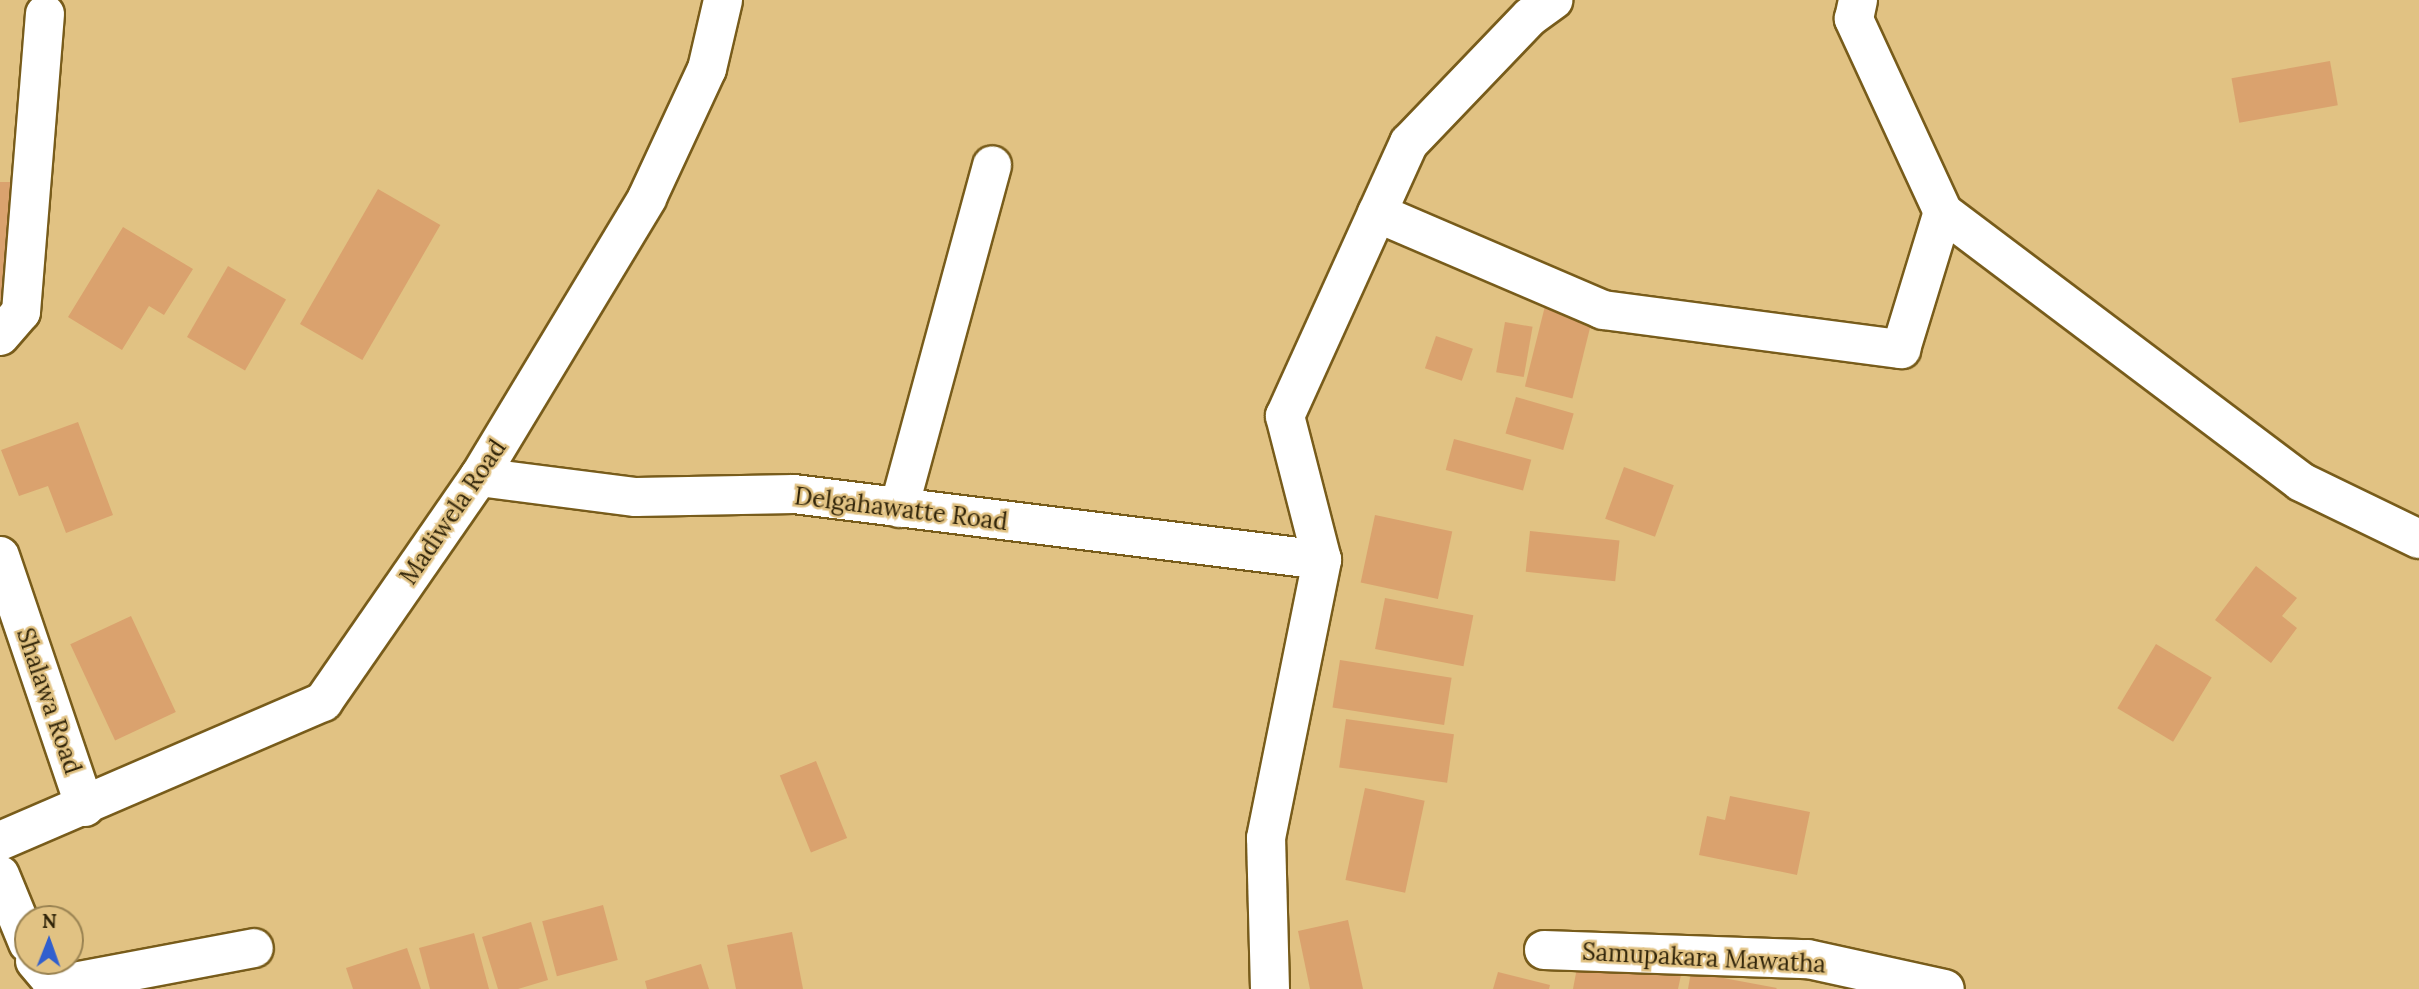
<!DOCTYPE html>
<html>
<head>
<meta charset="utf-8">
<style>
	body { margin:0 }
	#map { position:relative; width:2419px; height:989px; overflow:hidden; background:#e1c283; font-family:Lora,serif }
	div>[style] { position:absolute }
	.building>* { inset:0; background:#daa26e; transform-origin:0 0 }
	.roads { filter:drop-shadow(2px 0 #785c1b) drop-shadow(-2px 0 #785c1b) drop-shadow(0 2px #785c1b) drop-shadow(0 -2px #785c1b) }
	.street>* { height:38px; margin:-19px; padding:0 19px; transform-origin:19px; border-radius:19px; background:#fff }
	.secondary>* { height:38px; margin:-19px; padding:0 19px; transform-origin:19px; border-radius:19px; background:#fff }
	span { translate:-50% -50%; white-space:nowrap; text-align:center; line-height:1.15; -webkit-text-stroke:5px #e1c283; paint-order:stroke }
	.street-label { font-size:24px; color:#302409 }
	.north { position:absolute; left:14px; top:905px; width:70px; height:70px; box-sizing:border-box; background:#e1c283; border:2px solid #9a8352; border-radius:50%; rotate:1deg; font-size:19px; font-weight:700; line-height:28px; text-align:center; color:#302409 }
	.north::after { content:''; display:block; margin:auto; width:24px; height:32px; background:#305fce; clip-path:polygon(50% 0,100% 100%,50% 72%,0 100%) }
</style>
</head>
<body>
<div id="map">
	<div class="building">
		<div style="left:2330px;top:61px;width:45px;height:100px;rotate:80deg"></div>
		<div style="clip-path:polygon(0 182px,12px 182px,9px 300px,0 299px)"></div>
		<div style="left:378px;top:189px;width:72px;height:156px;rotate:30deg"></div>
		<div style="clip-path:polygon(123px 227px,193px 269px,164px 315px,149px 306px,122px 350px,68px 317px)"></div>
		<div style="left:228px;top:266px;width:67px;height:82px;rotate:30deg"></div>
		<div style="left:1545px;top:306px;width:49px;height:83px;rotate:14deg"></div>
		<div style="left:1505px;top:322px;width:28px;height:51px;rotate:10deg"></div>
		<div style="left:1436px;top:336px;width:39px;height:34px;rotate:19deg"></div>
		<div style="left:1516px;top:397px;width:60px;height:38px;rotate:16deg"></div>
		<div style="clip-path:polygon(78px 422px,113px 515px,66px 533px,48px 486px,19px 496px,1px 450px)"></div>
		<div style="left:1454px;top:439px;width:80px;height:32px;rotate:15deg"></div>
		<div style="left:1624px;top:467px;width:53px;height:55px;rotate:20deg"></div>
		<div style="left:1375px;top:515px;width:79px;height:69px;rotate:12deg"></div>
		<div style="left:1530px;top:531px;width:90px;height:41px;rotate:6deg"></div>
		<div style="clip-path:polygon(2256px 566px,2297px 598px,2282px 616px,2297px 628px,2271px 663px,2215px 620px)"></div>
		<div style="left:1385px;top:598px;width:90px;height:52px;rotate:11deg"></div>
		<div style="left:131px;top:616px;width:106px;height:67px;rotate:65deg"></div>
		<div style="left:2156px;top:644px;width:65px;height:75px;rotate:31deg"></div>
		<div style="left:1340px;top:660px;width:113px;height:48px;rotate:9deg"></div>
		<div style="left:1346px;top:719px;width:109px;height:49px;rotate:8deg"></div>
		<div style="left:816px;top:761px;width:83px;height:39px;rotate:68deg"></div>
		<div style="left:1365px;top:788px;width:61px;height:94px;rotate:12deg"></div>
		<div style="clip-path:polygon(1730px 796px,1810px 812px,1797px 875px,1699px 855px,1707px 816px,1725px 820px)"></div>
		<div style="left:603px;top:905px;width:57px;height:63px;rotate:75deg"></div>
		<div style="clip-path:polygon(1348px 920px,1363px 989px,1310px 989px,1298px 931px)"></div>
		<div style="clip-path:polygon(531px 922px,548px 980px,518px 989px,498px 989px,482px 937px)"></div>
		<div style="clip-path:polygon(792px 932px,803px 989px,736px 989px,727px 945px)"></div>
		<div style="clip-path:polygon(474px 933px,489px 989px,430px 989px,419px 948px)"></div>
		<div style="clip-path:polygon(407px 948px,421px 989px,353px 989px,346px 968px)"></div>
		<div style="clip-path:polygon(1579px 957px,1681px 975px,1678px 989px,1573px 989px)"></div>
		<div style="clip-path:polygon(701px 964px,709px 989px,647px 989px,645px 981px)"></div>
		<div style="clip-path:polygon(1498px 972px,1550px 985px,1549px 989px,1493px 989px)"></div>
		<div style="clip-path:polygon(1691px 972px,1777px 988px,1776px 989px,1688px 989px)"></div>
	</div>
	<div class="roads">
		<div class="street">
			<div style="left:1943px;top:212px;width:448px;rotate:37deg"></div>
			<div style="left:2301px;top:482px;width:131px;rotate:25.8deg"></div>
			<div style="left:1377px;top:213px;width:246px;rotate:23.2deg"></div>
			<div style="left:1603px;top:310px;width:301px;rotate:7.5deg"></div>
			<div style="left:1901px;top:349px;width:143px;rotate:-73deg"></div>
			<div style="left:1943px;top:212px;width:213px;rotate:-114.8deg"></div>
			<div style="left:1854px;top:19px;width:19px;rotate:-78deg"></div>
			<div style="left:0;top:336px;width:32px;rotate:-49deg"></div>
			<div style="left:21px;top:312px;width:299px;rotate:-85.4deg"></div>
			<div style="left:479px;top:477px;width:158px;rotate:7.3deg"></div>
			<div style="left:636px;top:497px;width:158px;rotate:-1.1deg"></div>
			<div style="left:794px;top:494px;width:532px;rotate:7.13deg"></div>
			<div style="left:899px;top:508px;width:355px;rotate:-74.8deg"></div>
			<div style="left:0;top:556px;width:265px;rotate:71.3deg"></div>
			<div style="left:0;top:875px;width:74px;rotate:67.6deg"></div>
			<div style="left:1544px;top:950px;width:264px;rotate:2deg"></div>
			<div style="left:1808px;top:959px;width:140px;rotate:12.4deg"></div>
			<div style="left:35px;top:961px;width:23px;rotate:50deg"></div>
			<div style="left:50px;top:979px;width:19px;rotate:12deg"></div>
			<div style="left:69px;top:983px;width:188px;rotate:-10.7deg"></div>
			<div style="left:1270px;top:989px;width:151px;rotate:-91.5deg"></div>
			<div style="left:1266px;top:838px;width:284px;rotate:-78.6deg"></div>
			<div style="left:1322px;top:560px;width:149px;rotate:-104.4deg"></div>
			<div style="left:1285px;top:416px;width:300px;rotate:-65.6deg"></div>
			<div style="left:1409px;top:143px;width:175px;rotate:-46.2deg"></div>
			<div style="left:1530px;top:17px;width:29px;rotate:-36deg"></div>
		</div>
		<div class="secondary">
			<div style="left:0;top:841px;width:352px;rotate:-23.3deg"></div>
			<div style="left:323px;top:702px;width:274px;rotate:-55.3deg"></div>
			<div style="left:479px;top:477px;width:326px;rotate:-58.9deg"></div>
			<div style="left:647px;top:198px;width:142px;rotate:-65.1deg"></div>
			<div style="left:707px;top:69px;width:71px;rotate:-76.9deg"></div>
		</div>
	</div>
	<div class="street-label">
		<span style="left:901px;top:509px;rotate:7deg">Delgahawatte Road</span>
		<span style="left:453px;top:512px;rotate:-56deg">Madiwela Road</span>
		<span style="left:49px;top:701px;rotate:71deg">Shalawa Road</span>
		<span style="left:1704px;top:958px;rotate:3deg">Samupakara Mawatha</span>
	</div>
	<div class="north">N</div>
</div>
</body>
</html>
